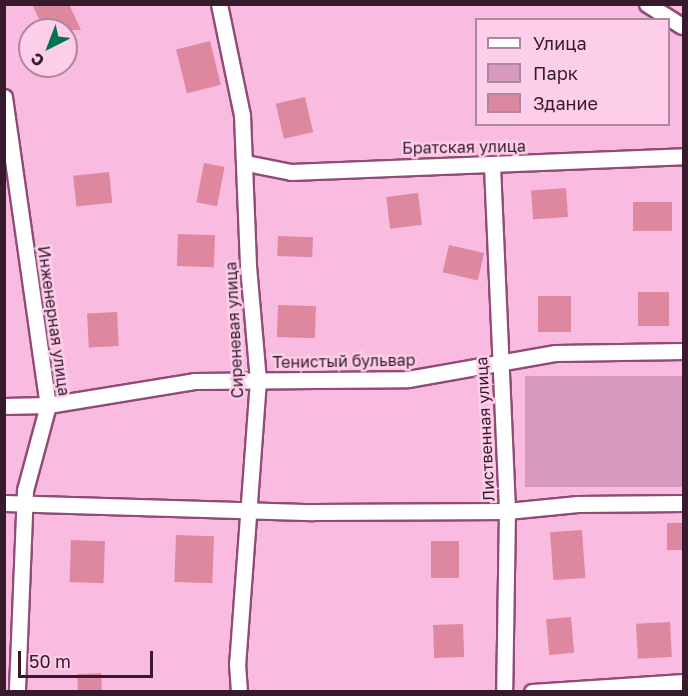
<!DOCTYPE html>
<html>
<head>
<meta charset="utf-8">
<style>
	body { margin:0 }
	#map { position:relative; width:688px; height:696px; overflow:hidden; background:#f9bbe0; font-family:"Golos Text",sans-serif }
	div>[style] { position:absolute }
	.green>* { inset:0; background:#d899bf; transform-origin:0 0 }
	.building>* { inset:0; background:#dd889f; transform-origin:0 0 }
	.roads { filter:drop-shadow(2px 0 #904c77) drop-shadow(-2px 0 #904c77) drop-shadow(0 2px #904c77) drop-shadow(0 -2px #904c77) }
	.minor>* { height:15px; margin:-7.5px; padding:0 7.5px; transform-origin:7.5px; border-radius:7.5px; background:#fff }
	span { translate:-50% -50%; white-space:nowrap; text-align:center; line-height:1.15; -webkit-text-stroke:5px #fdcee9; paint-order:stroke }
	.street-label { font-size:16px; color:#371a2c }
	.frame { position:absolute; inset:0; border:6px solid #371a2c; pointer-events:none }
	.legend { position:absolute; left:475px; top:18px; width:195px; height:108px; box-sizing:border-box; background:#fdcee9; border:2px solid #ae869d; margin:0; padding:8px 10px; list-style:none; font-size:18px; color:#371a2c }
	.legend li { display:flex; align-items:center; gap:12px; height:30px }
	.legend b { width:30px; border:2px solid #ae869d }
	.north { position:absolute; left:18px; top:18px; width:60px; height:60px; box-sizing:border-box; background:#fdcee9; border:2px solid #ae869d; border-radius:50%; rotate:222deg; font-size:16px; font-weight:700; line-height:24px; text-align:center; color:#371a2c }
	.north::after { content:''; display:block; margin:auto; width:21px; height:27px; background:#00744f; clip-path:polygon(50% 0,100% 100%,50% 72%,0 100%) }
	.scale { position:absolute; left:18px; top:651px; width:135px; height:27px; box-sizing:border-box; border:3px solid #371a2c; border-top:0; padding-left:8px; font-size:18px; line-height:21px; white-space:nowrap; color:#371a2c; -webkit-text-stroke:4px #fdcee9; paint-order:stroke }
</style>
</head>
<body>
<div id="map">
	<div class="green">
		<div style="left:683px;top:376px;width:111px;height:158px;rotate:90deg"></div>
	</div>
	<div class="building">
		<div style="clip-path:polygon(32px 4px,69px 4px,81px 30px,44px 30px)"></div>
		<div style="left:210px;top:41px;width:45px;height:35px;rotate:76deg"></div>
		<div style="left:305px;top:97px;width:36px;height:30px;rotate:77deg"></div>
		<div style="left:204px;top:163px;width:21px;height:40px;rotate:11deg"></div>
		<div style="left:109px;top:172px;width:31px;height:36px;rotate:84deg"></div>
		<div style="left:566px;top:188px;width:29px;height:35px;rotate:86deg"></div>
		<div style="left:418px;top:193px;width:32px;height:32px;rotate:83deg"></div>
		<div style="left:633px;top:202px;width:39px;height:29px"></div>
		<div style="left:178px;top:234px;width:37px;height:32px;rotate:2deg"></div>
		<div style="left:278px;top:236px;width:35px;height:20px;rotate:2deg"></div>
		<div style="left:449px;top:245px;width:36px;height:28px;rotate:13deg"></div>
		<div style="left:638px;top:292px;width:31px;height:34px"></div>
		<div style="left:538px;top:296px;width:33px;height:36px"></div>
		<div style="left:278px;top:305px;width:38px;height:32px;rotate:2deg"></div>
		<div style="left:117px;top:312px;width:34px;height:30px;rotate:87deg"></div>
		<div style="left:667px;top:523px;width:17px;height:27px"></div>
		<div style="left:582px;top:530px;width:48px;height:32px;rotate:86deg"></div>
		<div style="left:176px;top:535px;width:38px;height:47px;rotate:2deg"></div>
		<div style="left:71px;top:540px;width:34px;height:42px;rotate:2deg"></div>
		<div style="left:431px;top:541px;width:28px;height:37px"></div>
		<div style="left:571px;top:617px;width:36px;height:25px;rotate:85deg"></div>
		<div style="left:670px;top:622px;width:35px;height:34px;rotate:87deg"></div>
		<div style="left:463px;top:624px;width:33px;height:30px;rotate:88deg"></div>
		<div style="left:101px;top:673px;width:19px;height:24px;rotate:87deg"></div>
	</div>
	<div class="roads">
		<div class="minor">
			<div style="left:219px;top:4px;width:113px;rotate:78.3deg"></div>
			<div style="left:242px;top:115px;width:151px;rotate:87.7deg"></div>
			<div style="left:248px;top:266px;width:114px;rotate:85deg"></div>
			<div style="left:258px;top:380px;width:284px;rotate:94.2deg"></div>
			<div style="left:237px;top:663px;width:29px;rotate:86deg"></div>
			<div style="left:647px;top:4px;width:41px;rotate:32.2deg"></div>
			<div style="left:4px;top:97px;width:311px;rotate:81.9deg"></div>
			<div style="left:48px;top:405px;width:88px;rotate:105.1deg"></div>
			<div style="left:25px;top:490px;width:202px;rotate:92.3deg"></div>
			<div style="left:246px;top:163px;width:46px;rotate:11.3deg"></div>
			<div style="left:291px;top:172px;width:393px;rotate:-2.3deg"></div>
			<div style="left:492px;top:166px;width:345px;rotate:87.5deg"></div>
			<div style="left:507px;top:511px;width:181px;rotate:90.9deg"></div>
			<div style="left:4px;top:406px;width:44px;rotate:-1.3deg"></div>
			<div style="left:48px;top:405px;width:148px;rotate:-9.3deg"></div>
			<div style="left:194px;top:381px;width:214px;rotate:-0.5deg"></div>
			<div style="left:408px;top:379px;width:150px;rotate:-10deg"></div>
			<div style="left:556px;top:353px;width:128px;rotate:-0.9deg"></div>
			<div style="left:4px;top:503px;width:309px;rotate:1.7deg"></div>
			<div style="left:313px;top:512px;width:194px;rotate:-0.3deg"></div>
			<div style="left:507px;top:511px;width:71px;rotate:-5.6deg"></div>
			<div style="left:578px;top:504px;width:106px;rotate:-0.5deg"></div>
			<div style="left:532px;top:692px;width:152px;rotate:-3.8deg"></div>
		</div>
	</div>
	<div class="street-label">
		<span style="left:464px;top:147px;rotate:-1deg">Братская улица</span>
		<span style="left:54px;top:321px;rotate:82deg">Инженерная улица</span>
		<span style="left:234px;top:330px;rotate:-93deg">Сиреневая улица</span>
		<span style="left:344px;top:361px;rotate:-1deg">Тенистый бульвар</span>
		<span style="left:485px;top:429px;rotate:-93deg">Лиственная улица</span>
	</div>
	<div class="frame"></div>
	<ul class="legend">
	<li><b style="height:8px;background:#fff"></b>Улица</li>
	<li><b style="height:16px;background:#d899bf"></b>Парк</li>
	<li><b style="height:16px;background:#dd889f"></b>Здание</li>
	</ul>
	<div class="north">С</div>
	<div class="scale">50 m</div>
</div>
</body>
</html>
